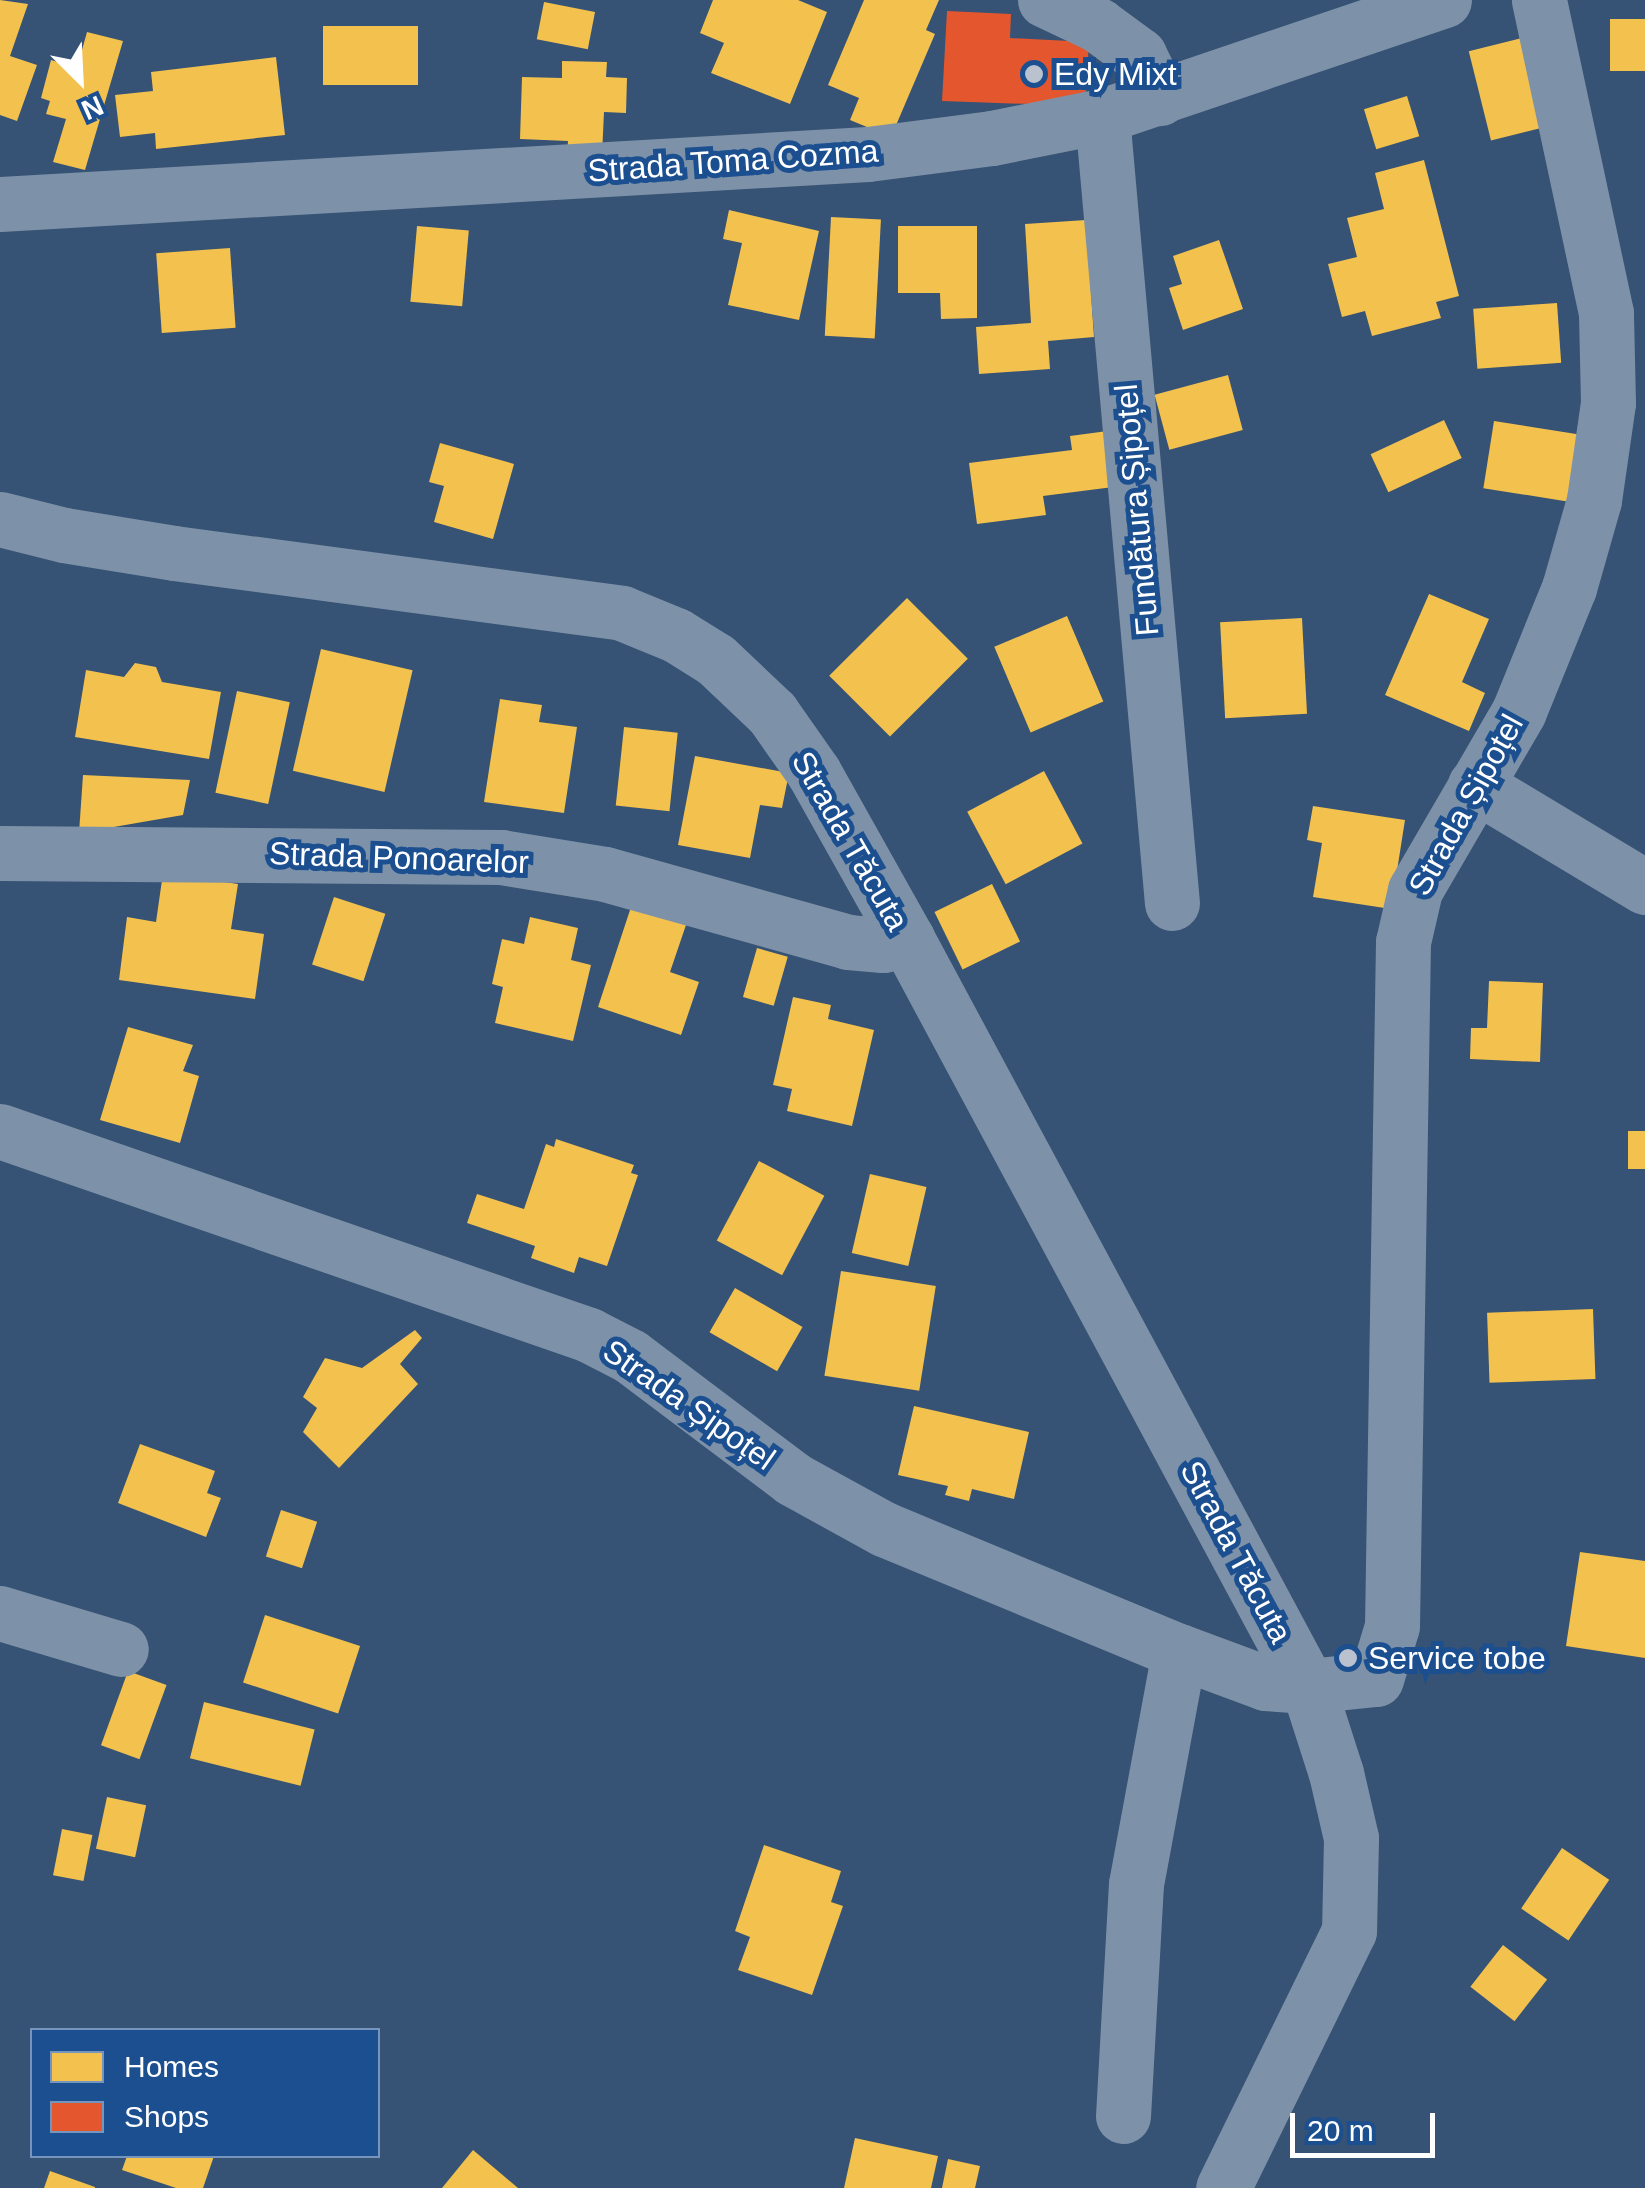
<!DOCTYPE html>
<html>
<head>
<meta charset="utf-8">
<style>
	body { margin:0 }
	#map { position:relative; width:1645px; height:2188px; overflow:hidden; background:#365274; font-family:Helvetica,sans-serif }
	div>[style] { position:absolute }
	.homes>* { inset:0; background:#f2c14e; transform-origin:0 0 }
	.shops>* { inset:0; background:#e4572e }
	.minor>* { height:55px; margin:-27.5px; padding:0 27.5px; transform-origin:27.5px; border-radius:27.5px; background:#7d92a8 }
	.dots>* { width:28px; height:28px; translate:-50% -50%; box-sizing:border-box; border:5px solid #1b4f8f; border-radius:50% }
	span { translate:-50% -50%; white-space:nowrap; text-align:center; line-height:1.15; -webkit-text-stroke:10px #1b4f8f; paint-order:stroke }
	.poi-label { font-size:32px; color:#fff }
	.left { translate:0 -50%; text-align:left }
	.street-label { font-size:32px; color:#fff }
	.legend { position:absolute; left:30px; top:2028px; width:350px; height:130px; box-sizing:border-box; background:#1b4f8f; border:2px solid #7695bc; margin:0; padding:12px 18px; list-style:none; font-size:30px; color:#fff }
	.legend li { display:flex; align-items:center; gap:20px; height:50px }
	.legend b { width:50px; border:2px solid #7695bc }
	.north { position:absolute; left:30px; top:30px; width:100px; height:100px; -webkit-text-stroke:8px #1b4f8f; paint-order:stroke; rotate:156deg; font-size:28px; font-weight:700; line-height:40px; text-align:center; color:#fff }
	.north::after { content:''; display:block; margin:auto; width:35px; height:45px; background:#fff; clip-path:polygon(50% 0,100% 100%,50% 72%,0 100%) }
	.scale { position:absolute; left:1290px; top:2113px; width:145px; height:45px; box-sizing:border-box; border:5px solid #fff; border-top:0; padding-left:12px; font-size:30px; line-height:35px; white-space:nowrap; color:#fff; -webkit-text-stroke:8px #1b4f8f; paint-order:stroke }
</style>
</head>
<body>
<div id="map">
	<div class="homes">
		<div style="clip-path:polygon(0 0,28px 4px,10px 56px,37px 65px,17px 121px,0 115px)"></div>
		<div style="clip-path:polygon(713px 0,798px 0,827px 12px,790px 104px,711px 73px,724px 43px,700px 33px)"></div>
		<div style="clip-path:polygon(864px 0,939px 0,926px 30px,935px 34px,891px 137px,850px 120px,859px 98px,828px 85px)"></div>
		<div style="left:544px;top:2px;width:52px;height:38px;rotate:11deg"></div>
		<div style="left:1645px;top:19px;width:52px;height:35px;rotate:90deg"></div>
		<div style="left:323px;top:26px;width:95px;height:59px"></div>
		<div style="clip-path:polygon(87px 32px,123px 41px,85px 170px,53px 162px,66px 119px,46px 114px,50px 101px,41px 98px,51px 60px,77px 68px)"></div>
		<div style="left:1526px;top:37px;width:92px;height:59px;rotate:76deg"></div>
		<div style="clip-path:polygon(276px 57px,285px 135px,156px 149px,155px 133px,120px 137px,115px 95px,153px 91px,151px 72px)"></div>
		<div style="clip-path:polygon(562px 61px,607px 62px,606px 77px,627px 78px,626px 113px,604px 112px,602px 155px,567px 154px,568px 141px,520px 139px,522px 77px,562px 78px)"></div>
		<div style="left:1407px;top:96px;width:42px;height:45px;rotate:73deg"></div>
		<div style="clip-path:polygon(1424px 160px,1459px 296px,1436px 302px,1441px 318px,1372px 336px,1365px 311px,1342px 317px,1328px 264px,1357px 257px,1347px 218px,1384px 209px,1375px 173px)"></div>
		<div style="clip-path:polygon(729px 210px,819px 231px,799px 320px,728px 305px,742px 243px,723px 239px)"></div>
		<div style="left:831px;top:217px;width:50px;height:119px;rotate:3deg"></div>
		<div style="clip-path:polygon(1086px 220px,1094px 337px,1048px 341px,1050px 369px,979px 374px,976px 327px,1031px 323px,1025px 224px)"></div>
		<div style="left:417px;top:226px;width:52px;height:76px;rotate:5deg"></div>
		<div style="clip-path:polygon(898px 226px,977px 226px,977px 318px,941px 319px,940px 293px,898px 293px)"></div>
		<div style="clip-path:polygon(1219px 240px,1243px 309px,1183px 330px,1169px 288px,1182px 284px,1173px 256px)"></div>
		<div style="left:230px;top:248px;width:80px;height:74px;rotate:86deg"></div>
		<div style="left:1557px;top:303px;width:60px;height:84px;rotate:86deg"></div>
		<div style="left:1228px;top:375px;width:57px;height:76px;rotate:75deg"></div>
		<div style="left:1444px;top:420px;width:42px;height:81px;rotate:65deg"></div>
		<div style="left:1494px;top:421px;width:88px;height:68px;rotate:9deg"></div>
		<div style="clip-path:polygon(1115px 430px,1121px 486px,1043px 496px,1046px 515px,977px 524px,969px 463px,1072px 450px,1070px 436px)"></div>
		<div style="clip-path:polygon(440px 443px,514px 464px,493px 539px,434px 522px,444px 486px,429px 482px)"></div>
		<div style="clip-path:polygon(1429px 594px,1489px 619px,1462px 682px,1485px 693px,1469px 731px,1385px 695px)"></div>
		<div style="left:907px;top:598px;width:86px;height:110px;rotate:45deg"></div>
		<div style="left:1067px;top:616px;width:93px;height:79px;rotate:67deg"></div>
		<div style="left:1302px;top:618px;width:96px;height:82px;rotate:87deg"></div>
		<div style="left:321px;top:649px;width:94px;height:125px;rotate:13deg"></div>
		<div style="clip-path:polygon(135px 663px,156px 667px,162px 682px,221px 692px,209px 759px,75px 737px,86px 670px,124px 677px)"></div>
		<div style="left:237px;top:691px;width:54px;height:104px;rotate:12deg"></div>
		<div style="clip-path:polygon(500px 699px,542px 705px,539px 722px,577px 727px,564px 813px,484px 802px)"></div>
		<div style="left:624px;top:727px;width:54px;height:79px;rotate:6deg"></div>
		<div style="clip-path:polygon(695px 756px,789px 773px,782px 808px,760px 805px,750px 858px,678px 845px)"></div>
		<div style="left:1044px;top:771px;width:82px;height:87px;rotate:62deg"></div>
		<div style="clip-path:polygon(83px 775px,190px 780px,183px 815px,79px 833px)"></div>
		<div style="clip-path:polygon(1313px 806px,1405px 820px,1391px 909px,1313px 897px,1322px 843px,1307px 840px)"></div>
		<div style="clip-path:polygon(163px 873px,238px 884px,231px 929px,264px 934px,255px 999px,119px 980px,127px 917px,156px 922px)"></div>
		<div style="left:992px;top:884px;width:64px;height:64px;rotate:64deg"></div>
		<div style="left:334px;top:897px;width:54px;height:71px;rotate:18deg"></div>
		<div style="clip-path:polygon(631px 907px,686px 925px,670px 972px,699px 982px,681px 1035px,598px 1007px)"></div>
		<div style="clip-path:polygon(530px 917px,578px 928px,571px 960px,591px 965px,573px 1041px,495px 1023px,503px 987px,492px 984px,502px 939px,524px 944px)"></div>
		<div style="left:757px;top:948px;width:32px;height:51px;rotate:16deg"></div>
		<div style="clip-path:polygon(1489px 981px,1543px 983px,1540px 1062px,1470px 1059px,1471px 1028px,1487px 1028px)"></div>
		<div style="clip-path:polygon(793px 997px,831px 1005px,828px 1019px,874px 1030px,852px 1126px,787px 1111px,792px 1089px,773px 1085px)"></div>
		<div style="clip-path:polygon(128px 1027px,193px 1045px,183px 1071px,199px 1076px,180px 1143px,100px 1120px)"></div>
		<div style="left:1628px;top:1131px;width:17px;height:38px"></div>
		<div style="clip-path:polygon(556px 1139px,634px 1165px,631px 1173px,638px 1175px,607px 1266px,579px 1257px,574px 1273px,531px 1258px,535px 1246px,467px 1223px,477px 1194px,524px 1209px,546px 1144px,554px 1147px)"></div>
		<div style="left:759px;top:1161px;width:74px;height:90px;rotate:28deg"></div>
		<div style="left:870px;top:1174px;width:58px;height:81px;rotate:13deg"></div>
		<div style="left:841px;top:1271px;width:96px;height:106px;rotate:9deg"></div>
		<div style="left:735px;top:1288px;width:78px;height:51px;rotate:30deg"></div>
		<div style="left:1593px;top:1309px;width:70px;height:106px;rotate:88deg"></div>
		<div style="clip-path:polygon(415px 1330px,422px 1338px,400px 1364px,418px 1384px,339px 1468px,303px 1432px,317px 1408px,303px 1397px,325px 1358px,362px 1368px)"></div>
		<div style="clip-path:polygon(914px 1406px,1029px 1432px,1014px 1499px,972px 1489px,969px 1501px,945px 1495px,948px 1486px,898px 1475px)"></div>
		<div style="clip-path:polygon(140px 1444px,215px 1471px,207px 1493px,221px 1498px,206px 1537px,118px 1503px)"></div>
		<div style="left:281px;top:1510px;width:38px;height:49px;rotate:18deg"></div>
		<div style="clip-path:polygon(1580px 1552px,1645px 1561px,1645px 1658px,1566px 1646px)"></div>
		<div style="left:265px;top:1615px;width:100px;height:71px;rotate:18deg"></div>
		<div style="left:128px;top:1671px;width:41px;height:79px;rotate:20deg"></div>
		<div style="left:204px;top:1702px;width:114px;height:58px;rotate:14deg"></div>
		<div style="left:107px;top:1797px;width:40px;height:53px;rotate:12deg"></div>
		<div style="left:62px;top:1829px;width:31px;height:47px;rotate:11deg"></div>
		<div style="clip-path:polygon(764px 1845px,841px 1871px,831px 1902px,843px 1906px,812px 1995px,738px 1970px,750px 1937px,735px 1931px)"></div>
		<div style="left:1562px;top:1848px;width:57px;height:73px;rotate:34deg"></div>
		<div style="left:1503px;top:1945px;width:56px;height:53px;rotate:38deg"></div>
		<div style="clip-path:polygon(855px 2138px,938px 2156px,931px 2188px,844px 2188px)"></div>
		<div style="clip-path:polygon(473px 2150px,518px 2188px,442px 2188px)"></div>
		<div style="clip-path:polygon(127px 2156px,214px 2156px,203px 2188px,176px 2188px,122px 2170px)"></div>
		<div style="clip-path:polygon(948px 2159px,980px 2166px,975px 2188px,942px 2188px)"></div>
		<div style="clip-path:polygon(50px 2171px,95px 2187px,95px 2188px,44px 2188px)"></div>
	</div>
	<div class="shops">
		<div style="clip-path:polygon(947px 11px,1011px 14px,1010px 38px,1089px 42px,1085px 106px,942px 101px)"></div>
	</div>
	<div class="minor">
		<div style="left:1045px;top:0;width:59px;rotate:25.3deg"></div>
		<div style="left:1098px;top:25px;width:51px;rotate:36.2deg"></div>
		<div style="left:1139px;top:55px;width:48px;rotate:64deg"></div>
		<div style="left:1102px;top:116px;width:790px;rotate:84.92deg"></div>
		<div style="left:0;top:204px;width:869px;rotate:-3.3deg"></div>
		<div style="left:868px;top:154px;width:125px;rotate:-7.4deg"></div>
		<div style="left:992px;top:138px;width:112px;rotate:-11.3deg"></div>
		<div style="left:1102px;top:116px;width:361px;rotate:-18.7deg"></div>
		<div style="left:0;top:519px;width:66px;rotate:14deg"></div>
		<div style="left:64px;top:535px;width:111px;rotate:9.3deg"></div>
		<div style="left:174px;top:553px;width:452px;rotate:7.6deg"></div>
		<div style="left:622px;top:613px;width:58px;rotate:22.2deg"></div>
		<div style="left:676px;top:635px;width:47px;rotate:32deg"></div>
		<div style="left:716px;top:660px;width:77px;rotate:43.4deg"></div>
		<div style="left:772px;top:713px;width:73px;rotate:55deg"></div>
		<div style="left:814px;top:773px;width:190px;rotate:60.7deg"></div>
		<div style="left:907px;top:939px;width:848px;rotate:61.77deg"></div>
		<div style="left:1308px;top:1686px;width:91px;rotate:72.2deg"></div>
		<div style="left:1336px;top:1773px;width:67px;rotate:77deg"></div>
		<div style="left:1351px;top:1838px;width:93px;rotate:91.2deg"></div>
		<div style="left:1349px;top:1931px;width:286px;rotate:116.1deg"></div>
		<div style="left:1475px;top:785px;width:198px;rotate:31deg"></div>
		<div style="left:0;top:853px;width:501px;rotate:0.46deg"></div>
		<div style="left:501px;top:857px;width:105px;rotate:9.3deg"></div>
		<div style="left:605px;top:874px;width:252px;rotate:15.6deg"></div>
		<div style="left:848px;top:942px;width:35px;rotate:5deg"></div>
		<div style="left:883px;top:945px;width:25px;rotate:-14deg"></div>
		<div style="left:0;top:1131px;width:623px;rotate:19.1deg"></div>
		<div style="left:589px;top:1335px;width:46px;rotate:27.1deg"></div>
		<div style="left:630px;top:1356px;width:204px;rotate:37deg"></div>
		<div style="left:793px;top:1479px;width:104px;rotate:28.8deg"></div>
		<div style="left:884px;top:1529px;width:319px;rotate:22.5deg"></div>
		<div style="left:1179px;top:1651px;width:92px;rotate:20.4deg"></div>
		<div style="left:1265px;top:1683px;width:43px;rotate:4deg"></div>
		<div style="left:1308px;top:1686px;width:68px;rotate:-5.9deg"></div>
		<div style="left:1376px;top:1679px;width:55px;rotate:-73.2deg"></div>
		<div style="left:1392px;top:1626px;width:684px;rotate:-89.08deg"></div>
		<div style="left:1403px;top:942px;width:53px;rotate:-77deg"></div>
		<div style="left:1415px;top:890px;width:207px;rotate:-59.8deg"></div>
		<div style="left:1519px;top:711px;width:133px;rotate:-67.9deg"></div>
		<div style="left:1569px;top:588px;width:91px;rotate:-74.1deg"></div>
		<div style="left:1594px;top:500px;width:98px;rotate:-81.8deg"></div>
		<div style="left:1608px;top:403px;width:90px;rotate:-91.3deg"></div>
		<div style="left:1606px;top:313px;width:320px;rotate:-102.1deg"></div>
		<div style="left:0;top:1613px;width:126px;rotate:16.6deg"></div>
		<div style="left:1123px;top:2116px;width:232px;rotate:-86.8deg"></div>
		<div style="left:1136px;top:1884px;width:237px;rotate:-79.5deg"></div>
	</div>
	<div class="dots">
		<div style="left:1034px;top:74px;background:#b9c2ce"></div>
		<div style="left:1348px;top:1658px;background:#b9c2ce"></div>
	</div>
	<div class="poi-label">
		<span class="left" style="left:1054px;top:74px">Edy Mixt</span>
		<span class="left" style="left:1368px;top:1658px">Service tobe</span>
	</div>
	<div class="street-label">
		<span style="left:733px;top:161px;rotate:-4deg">Strada Toma Cozma</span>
		<span style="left:1137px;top:510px;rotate:-95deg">Fundătura Șipoțel</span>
		<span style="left:1466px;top:805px;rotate:-61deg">Strada Șipoțel</span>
		<span style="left:850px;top:841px;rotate:60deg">Strada Tăcuta</span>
		<span style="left:399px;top:858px;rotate:2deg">Strada Ponoarelor</span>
		<span style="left:689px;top:1405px;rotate:35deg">Strada Șipoțel</span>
		<span style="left:1236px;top:1552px;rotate:62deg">Strada Tăcuta</span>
	</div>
	<ul class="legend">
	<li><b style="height:28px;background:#f2c14e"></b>Homes</li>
	<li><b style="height:28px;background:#e4572e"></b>Shops</li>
	</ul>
	<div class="north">N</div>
	<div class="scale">20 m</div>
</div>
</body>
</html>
